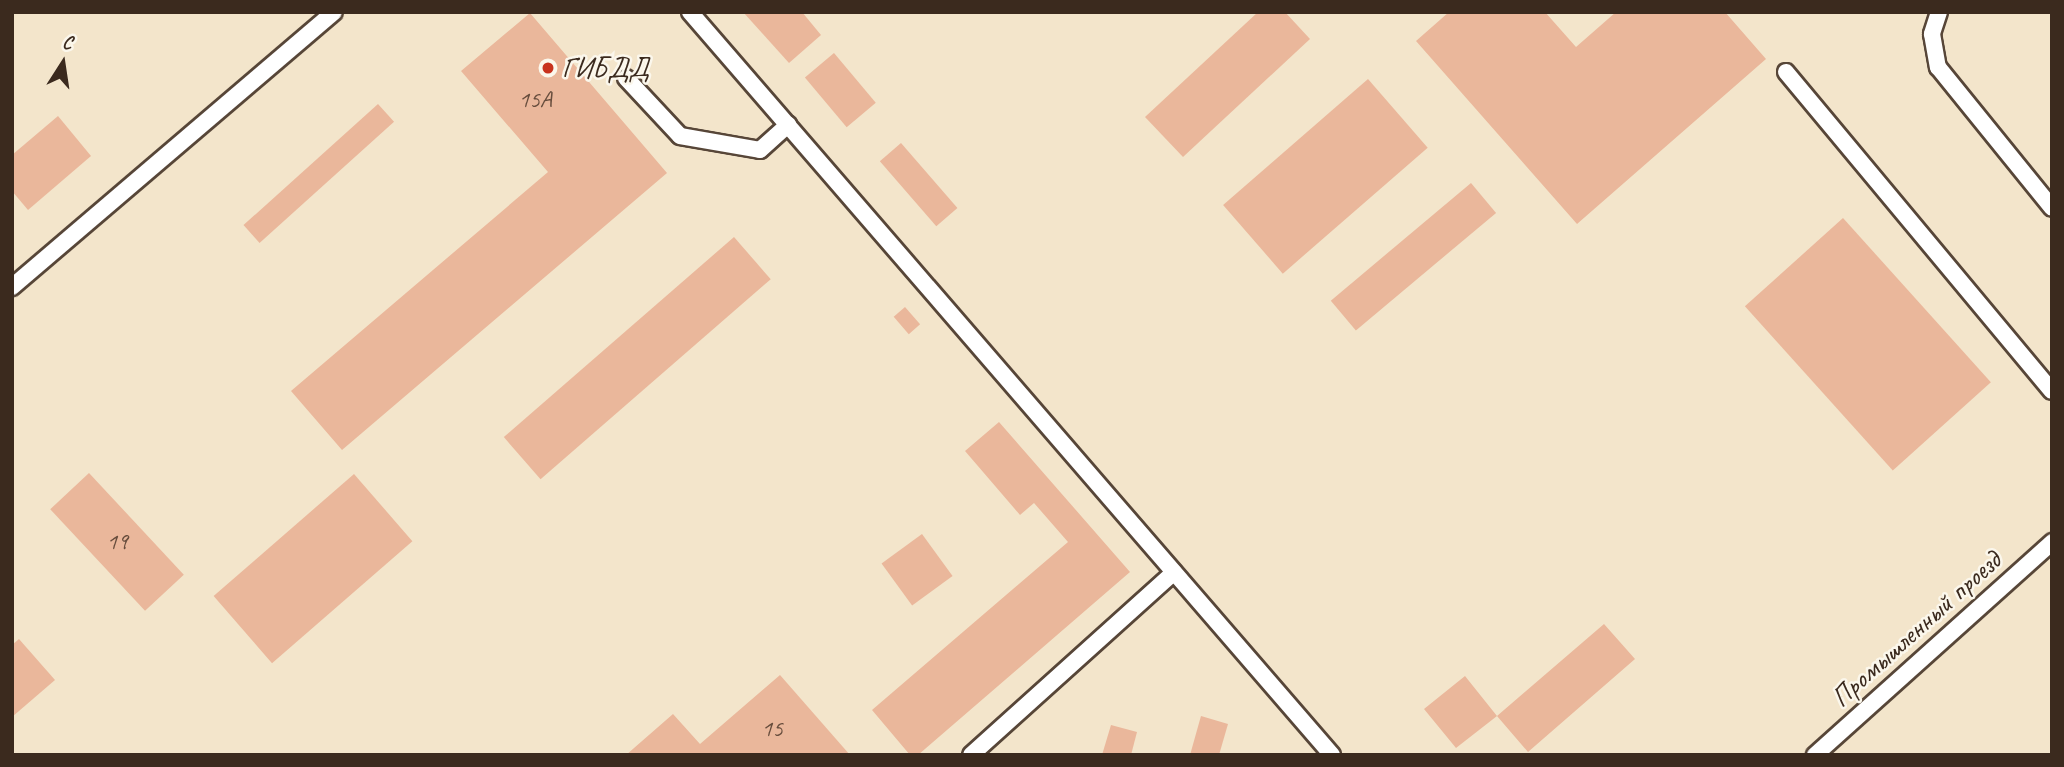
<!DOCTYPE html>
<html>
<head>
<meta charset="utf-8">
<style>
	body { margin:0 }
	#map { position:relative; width:2064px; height:767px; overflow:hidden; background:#f3e5cb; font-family:Caveat,sans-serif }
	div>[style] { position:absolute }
	.building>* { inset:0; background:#eab79b; transform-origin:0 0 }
	.roads { filter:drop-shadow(2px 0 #574638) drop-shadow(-2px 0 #574638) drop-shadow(0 2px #574638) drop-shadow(0 -2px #574638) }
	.lane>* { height:16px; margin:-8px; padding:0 8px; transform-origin:8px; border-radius:8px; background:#fff }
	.dots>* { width:19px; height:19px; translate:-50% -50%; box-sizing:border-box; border:4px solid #fbf7ec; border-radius:50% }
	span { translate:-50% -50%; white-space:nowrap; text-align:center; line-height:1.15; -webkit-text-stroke:5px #fbf7ec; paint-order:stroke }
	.number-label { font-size:24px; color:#674d3d }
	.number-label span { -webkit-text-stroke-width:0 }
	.poi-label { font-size:28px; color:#3b2a1e }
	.left { translate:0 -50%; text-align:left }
	.street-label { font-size:28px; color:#3b2a1e }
	.frame { position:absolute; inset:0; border:14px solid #3b2a1e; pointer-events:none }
	.north { position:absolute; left:28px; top:28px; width:70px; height:70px; -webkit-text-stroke:5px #fbf7ec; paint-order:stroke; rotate:12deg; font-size:19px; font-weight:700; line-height:28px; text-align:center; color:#3b2a1e }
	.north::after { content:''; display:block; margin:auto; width:24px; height:32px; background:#3b2a1e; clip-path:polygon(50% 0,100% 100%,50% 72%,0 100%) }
</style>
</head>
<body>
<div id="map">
	<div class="building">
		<div style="clip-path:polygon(743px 12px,802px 12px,821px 35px,789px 63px)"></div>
		<div style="clip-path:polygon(1258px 12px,1285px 12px,1310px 39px,1183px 157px,1145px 117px)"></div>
		<div style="clip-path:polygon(1449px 12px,1545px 12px,1576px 47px,1616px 12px,1725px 12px,1766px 59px,1577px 224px,1416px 41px)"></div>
		<div style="clip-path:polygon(530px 13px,667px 173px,342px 450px,291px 391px,548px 172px,461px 71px)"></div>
		<div style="left:834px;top:53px;width:65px;height:38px;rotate:50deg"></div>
		<div style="left:1368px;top:79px;width:91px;height:192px;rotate:49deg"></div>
		<div style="left:378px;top:104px;width:24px;height:181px;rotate:48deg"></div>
		<div style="clip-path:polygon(58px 116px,91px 156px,28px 210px,12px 191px,12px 155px)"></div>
		<div style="left:901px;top:143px;width:86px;height:28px;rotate:49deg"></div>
		<div style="left:1471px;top:183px;width:39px;height:183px;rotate:50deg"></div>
		<div style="left:1843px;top:218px;width:221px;height:132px;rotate:48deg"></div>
		<div style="left:734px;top:237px;width:56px;height:305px;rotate:49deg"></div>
		<div style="left:905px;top:307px;width:23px;height:15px;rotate:49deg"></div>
		<div style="clip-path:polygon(999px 422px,1130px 572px,918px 755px,910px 755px,872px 710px,1068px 542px,1034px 503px,1020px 515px,965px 451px)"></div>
		<div style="left:89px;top:473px;width:139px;height:53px;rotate:47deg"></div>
		<div style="left:354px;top:474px;width:89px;height:186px;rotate:49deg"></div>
		<div style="left:922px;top:534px;width:52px;height:50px;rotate:54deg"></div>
		<div style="clip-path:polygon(1604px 624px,1635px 659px,1528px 752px,1497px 716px,1456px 748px,1424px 709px,1465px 676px,1497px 716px)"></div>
		<div style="clip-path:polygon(19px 639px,55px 680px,12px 717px,12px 645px)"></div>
		<div style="clip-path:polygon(780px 675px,850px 755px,626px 755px,673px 714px,700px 744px)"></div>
		<div style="clip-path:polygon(1201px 716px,1228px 724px,1219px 755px,1190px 755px)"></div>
		<div style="clip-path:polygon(1111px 725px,1137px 732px,1131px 755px,1102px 755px)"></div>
	</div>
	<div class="roads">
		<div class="lane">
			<div style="left:690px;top:12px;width:982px;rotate:49.17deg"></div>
			<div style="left:1939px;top:12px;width:23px;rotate:108deg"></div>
			<div style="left:1932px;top:34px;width:34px;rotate:80deg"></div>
			<div style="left:1938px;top:67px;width:181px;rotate:51deg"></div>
			<div style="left:1786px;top:72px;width:415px;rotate:50.2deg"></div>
			<div style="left:626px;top:78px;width:79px;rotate:47deg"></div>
			<div style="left:680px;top:136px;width:81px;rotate:9.9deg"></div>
			<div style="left:760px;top:150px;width:38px;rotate:-42deg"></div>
			<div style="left:12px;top:287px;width:423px;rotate:-40.5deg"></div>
			<div style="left:971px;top:755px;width:273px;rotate:-42deg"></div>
			<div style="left:1815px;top:755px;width:319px;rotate:-41.9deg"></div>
		</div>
	</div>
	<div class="dots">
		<div style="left:548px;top:68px;background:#c8321e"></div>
	</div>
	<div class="number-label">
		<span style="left:535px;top:100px">15А</span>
		<span style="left:117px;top:542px">19</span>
		<span style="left:772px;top:729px">15</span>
	</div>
	<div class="poi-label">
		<span class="left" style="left:562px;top:68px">ГИБДД</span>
	</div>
	<div class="street-label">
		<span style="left:1916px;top:629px;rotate:-42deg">Промышленный проезд</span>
	</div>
	<div class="frame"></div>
	<div class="north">С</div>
</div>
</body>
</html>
